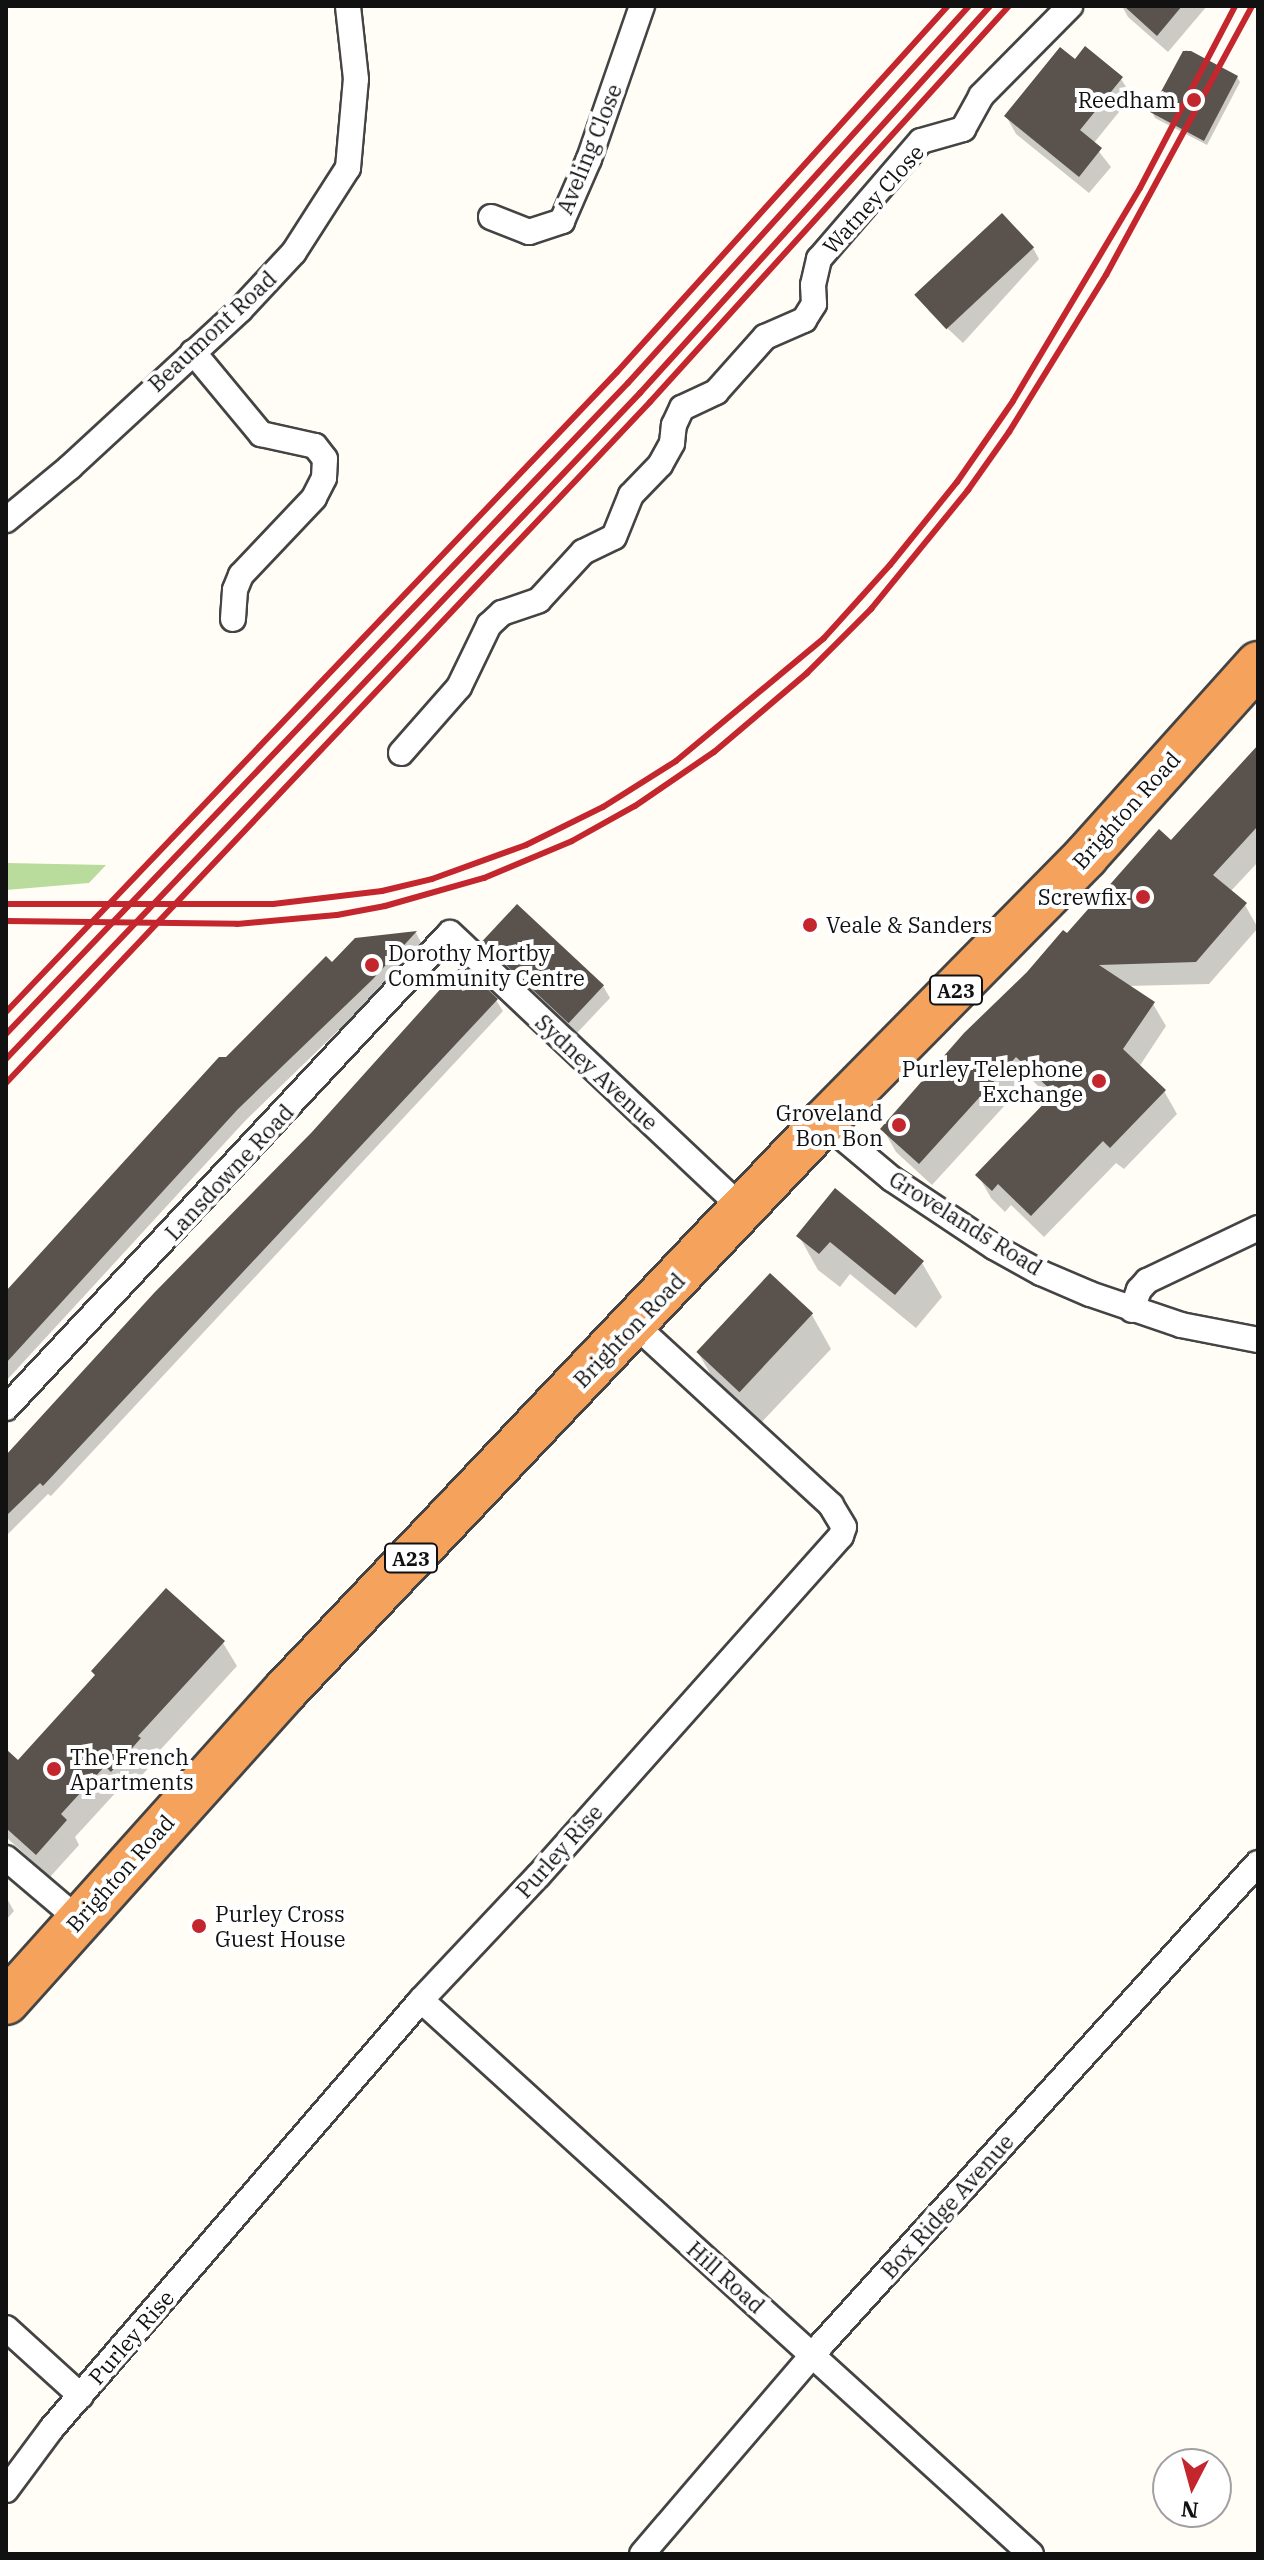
<!DOCTYPE html>
<html>
<head>
<meta charset="utf-8">
<style>
	body { margin:0 }
	#map { position:relative; width:1264px; height:2560px; overflow:hidden; background:#fffdf5; font-family:"IBM Plex Serif",serif }
	div>[style] { position:absolute }
	.forest>* { inset:0; background:#b9dc9c }
	.shadow>* { inset:0; background:#0003 }
	.building>* { inset:0; background:#5a524d; transform-origin:0 0 }
	.roads { filter:drop-shadow(2px 0 #444) drop-shadow(-2px 0 #444) drop-shadow(0 2px #444) drop-shadow(0 -2px #444) }
	.street>* { height:24px; margin:-12px; padding:0 12px; transform-origin:12px; border-radius:12px; background:#fff }
	.highway>* { height:44px; margin:-22px; padding:0 22px; transform-origin:22px; border-radius:22px; background:#f5a25d }
	.rail>* { height:6px; margin:-3px; padding:0 3px; transform-origin:3px; border-radius:3px; background:#c4262e }
	.dots>* { width:22px; height:22px; translate:-50% -50%; box-sizing:border-box; border:4px solid #fff; border-radius:50% }
	span { translate:-50% -50%; white-space:nowrap; text-align:center; line-height:1.15; -webkit-text-stroke:8px #fff; paint-order:stroke }
	.shield-label span { padding:2px 6px; background:#fff; border:2px solid; border-radius:6px; -webkit-text-stroke-width:0 }
	.shield-label { font-size:20px; color:#111; font-weight:700 }
	.poi-label { font-size:22px; color:#111 }
	.right { translate:-100% -50%; text-align:right }
	.left { translate:0 -50%; text-align:left }
	.street-label { font-size:22px; color:#111 }
	.frame { position:absolute; inset:0; border:8px solid #111; pointer-events:none }
	.north { position:absolute; left:1152px; top:2448px; width:80px; height:80px; box-sizing:border-box; background:#fff; border:2px solid #a0a0a0; border-radius:50%; rotate:186deg; font-size:22px; font-weight:700; line-height:32px; text-align:center; color:#111 }
	.north::after { content:''; display:block; margin:auto; width:28px; height:36px; background:#c4262e; clip-path:polygon(50% 0,100% 100%,50% 72%,0 100%) }
</style>
</head>
<body>
<div id="map">
	<div class="forest">
		<div style="clip-path:polygon(6px 863px,106px 865px,89px 883px,6px 890px)"></div>
	</div>
	<div class="shadow">
		<div style="clip-path:polygon(1122px 6px,1207px 6px,1168px 52px,1128px 17px)"></div>
		<div style="clip-path:polygon(1186px 50px,1237px 77px,1240px 82px,1207px 145px,1155px 118px,1152px 112px)"></div>
		<div style="clip-path:polygon(1075px 62px,1121px 79px,1132px 96px,1093px 144px,1111px 167px,1089px 193px,1016px 134px,1006px 116px)"></div>
		<div style="clip-path:polygon(1033px 248px,1039px 259px,963px 343px,930px 312px,923px 301px)"></div>
		<div style="clip-path:polygon(1258px 748px,1258px 862px,1230px 892px,1245px 905px,1258px 928px,1209px 984px,1128px 986px,1153px 1004px,1166px 1026px,1139px 1067px,1164px 1091px,1177px 1114px,1124px 1169px,1116px 1163px,1044px 1237px,1011px 1205px,1005px 1212px,991px 1198px,978px 1175px,1051px 1099px,1030px 1078px,932px 1185px,896px 1152px,883px 1129px,1067px 935px,1171px 842px)"></div>
		<div style="clip-path:polygon(517px 907px,603px 986px,610px 998px,577px 1033px,491px 954px,485px 943px)"></div>
		<div style="clip-path:polygon(416px 933px,422px 944px,379px 991px,245px 1121px,6px 1381px,6px 1292px,227px 1059px,356px 940px)"></div>
		<div style="clip-path:polygon(496px 1000px,503px 1011px,51px 1496px,48px 1494px,6px 1536px,6px 1456px)"></div>
		<div style="clip-path:polygon(835px 1191px,922px 1263px,942px 1297px,916px 1328px,850px 1274px,840px 1287px,818px 1270px,799px 1236px)"></div>
		<div style="clip-path:polygon(770px 1275px,812px 1315px,831px 1349px,759px 1425px,717px 1385px,697px 1351px)"></div>
		<div style="clip-path:polygon(223px 1643px,237px 1666px,151px 1760px,153px 1763px,125px 1794px,119px 1789px,75px 1837px,79px 1845px,50px 1877px,6px 1837px,6px 1752px,18px 1763px,96px 1677px)"></div>
		<div style="clip-path:polygon(6px 1897px,14px 1911px,6px 1920px)"></div>
	</div>
	<div class="building">
		<div style="clip-path:polygon(1124px 6px,1182px 6px,1157px 36px)"></div>
		<div style="clip-path:polygon(1085px 46px,1123px 77px,1080px 130px,1102px 148px,1079px 177px,1004px 116px,1060px 47px,1075px 59px)"></div>
		<div style="clip-path:polygon(1183px 51px,1191px 51px,1238px 76px,1204px 141px,1150px 112px)"></div>
		<div style="left:1002px;top:213px;width:47px;height:120px;rotate:47deg"></div>
		<div style="clip-path:polygon(1258px 745px,1258px 826px,1213px 875px,1247px 903px,1196px 962px,1099px 965px,1155px 1002px,1123px 1049px,1166px 1090px,1110px 1148px,1103px 1141px,1031px 1216px,998px 1184px,992px 1191px,975px 1175px,1054px 1093px,1016px 1057px,919px 1164px,880px 1129px,964px 1033px,1027px 972px,1063px 930px,1067px 933px,1159px 829px,1171px 840px)"></div>
		<div style="left:517px;top:904px;width:119px;height:52px;rotate:43deg"></div>
		<div style="clip-path:polygon(417px 931px,373px 979px,238px 1109px,6px 1363px,6px 1291px,219px 1057px,226px 1057px,326px 956px,332px 962px,355px 938px)"></div>
		<div style="clip-path:polygon(462px 965px,498px 999px,43px 1486px,40px 1483px,6px 1516px,6px 1455px,154px 1293px,312px 1132px)"></div>
		<div style="clip-path:polygon(835px 1188px,924px 1261px,895px 1295px,830px 1242px,819px 1254px,796px 1236px)"></div>
		<div style="left:770px;top:1273px;width:59px;height:108px;rotate:43deg"></div>
		<div style="clip-path:polygon(166px 1588px,225px 1641px,138px 1736px,141px 1738px,111px 1772px,105px 1766px,61px 1814px,67px 1820px,36px 1855px,6px 1828px,6px 1749px,18px 1760px,95px 1675px,91px 1671px)"></div>
	</div>
	<div class="roads">
		<div class="street">
			<div style="left:491px;top:217px;width:41px;rotate:21.5deg"></div>
			<div style="left:529px;top:232px;width:35px;rotate:-18deg"></div>
			<div style="left:562px;top:221px;width:68px;rotate:-66.5deg"></div>
			<div style="left:589px;top:159px;width:162px;rotate:-70.9deg"></div>
			<div style="left:193px;top:352px;width:107px;rotate:50.3deg"></div>
			<div style="left:261px;top:434px;width:55px;rotate:12.5deg"></div>
			<div style="left:315px;top:446px;width:16px;rotate:52deg"></div>
			<div style="left:325px;top:459px;width:19px;rotate:93deg"></div>
			<div style="left:324px;top:478px;width:22px;rotate:117deg"></div>
			<div style="left:314px;top:498px;width:106px;rotate:133.5deg"></div>
			<div style="left:241px;top:575px;width:16px;rotate:112deg"></div>
			<div style="left:235px;top:590px;width:29px;rotate:94deg"></div>
			<div style="left:6px;top:520px;width:83px;rotate:-39.6deg"></div>
			<div style="left:70px;top:467px;width:231px;rotate:-42.7deg"></div>
			<div style="left:240px;top:310px;width:79px;rotate:-47deg"></div>
			<div style="left:294px;top:252px;width:100px;rotate:-57.3deg"></div>
			<div style="left:348px;top:168px;width:89px;rotate:-84.9deg"></div>
			<div style="left:356px;top:79px;width:73px;rotate:-96.3deg"></div>
			<div style="left:401px;top:753px;width:88px;rotate:-48.7deg"></div>
			<div style="left:459px;top:687px;width:69px;rotate:-64.2deg"></div>
			<div style="left:489px;top:625px;width:18px;rotate:-43deg"></div>
			<div style="left:502px;top:613px;width:39px;rotate:-19deg"></div>
			<div style="left:539px;top:600px;width:65px;rotate:-47.5deg"></div>
			<div style="left:583px;top:552px;width:34px;rotate:-26deg"></div>
			<div style="left:614px;top:537px;width:45px;rotate:-68deg"></div>
			<div style="left:631px;top:495px;width:42px;rotate:-46deg"></div>
			<div style="left:660px;top:465px;width:25px;rotate:-61deg"></div>
			<div style="left:672px;top:443px;width:18px;rotate:-84deg"></div>
			<div style="left:674px;top:425px;width:19px;rotate:-65deg"></div>
			<div style="left:682px;top:408px;width:38px;rotate:-25deg"></div>
			<div style="left:716px;top:392px;width:74px;rotate:-48.3deg"></div>
			<div style="left:765px;top:337px;width:43px;rotate:-23.6deg"></div>
			<div style="left:804px;top:320px;width:19px;rotate:-58deg"></div>
			<div style="left:814px;top:304px;width:19px;rotate:-93deg"></div>
			<div style="left:813px;top:285px;width:27px;rotate:-77deg"></div>
			<div style="left:819px;top:259px;width:156px;rotate:-49.2deg"></div>
			<div style="left:921px;top:141px;width:44px;rotate:-15.9deg"></div>
			<div style="left:963px;top:129px;width:38px;rotate:-61deg"></div>
			<div style="left:981px;top:96px;width:127px;rotate:-45.3deg"></div>
			<div style="left:824px;top:1122px;width:89px;rotate:40deg"></div>
			<div style="left:892px;top:1179px;width:123px;rotate:33.7deg"></div>
			<div style="left:994px;top:1247px;width:54px;rotate:29deg"></div>
			<div style="left:1041px;top:1273px;width:53px;rotate:23.2deg"></div>
			<div style="left:1090px;top:1294px;width:96px;rotate:18.8deg"></div>
			<div style="left:1181px;top:1325px;width:78px;rotate:11deg"></div>
			<div style="left:1132px;top:1310px;width:21px;rotate:-71deg"></div>
			<div style="left:1139px;top:1290px;width:12px;rotate:-48deg"></div>
			<div style="left:1147px;top:1281px;width:123px;rotate:-25.5deg"></div>
			<div style="left:6px;top:1408px;width:650px;rotate:-46.93deg"></div>
			<div style="left:450px;top:933px;width:404px;rotate:43.3deg"></div>
			<div style="left:6px;top:1858px;width:94px;rotate:40.3deg"></div>
			<div style="left:421px;top:2000px;width:824px;rotate:42.25deg"></div>
			<div style="left:6px;top:2328px;width:101px;rotate:42.2deg"></div>
			<div style="left:6px;top:2490px;width:77px;rotate:-53.4deg"></div>
			<div style="left:52px;top:2428px;width:565px;rotate:-49.23deg"></div>
			<div style="left:421px;top:2000px;width:170px;rotate:-46.7deg"></div>
			<div style="left:538px;top:1876px;width:455px;rotate:-48.3deg"></div>
			<div style="left:841px;top:1536px;width:9px;rotate:-72deg"></div>
			<div style="left:844px;top:1527px;width:26px;rotate:-121deg"></div>
			<div style="left:831px;top:1505px;width:266px;rotate:-137.4deg"></div>
			<div style="left:642px;top:2554px;width:277px;rotate:-49.4deg"></div>
			<div style="left:822px;top:2344px;width:649px;rotate:-47.81deg"></div>
		</div>
		<div class="highway">
			<div style="left:6px;top:2002px;width:419px;rotate:-48.1deg"></div>
			<div style="left:286px;top:1690px;width:782px;rotate:-46.55deg"></div>
			<div style="left:824px;top:1122px;width:373px;rotate:-45.4deg"></div>
			<div style="left:1086px;top:856px;width:258px;rotate:-48.1deg"></div>
		</div>
	</div>
	<div class="rail">
		<div style="left:6px;top:904px;width:267px"></div>
		<div style="left:273px;top:904px;width:110px;rotate:-6.8deg"></div>
		<div style="left:382px;top:891px;width:51px;rotate:-13.5deg"></div>
		<div style="left:432px;top:879px;width:100px;rotate:-19.9deg"></div>
		<div style="left:526px;top:845px;width:86px;rotate:-26.3deg"></div>
		<div style="left:603px;top:807px;width:86px;rotate:-32.2deg"></div>
		<div style="left:676px;top:761px;width:192px;rotate:-39.7deg"></div>
		<div style="left:824px;top:638px;width:98px;rotate:-47.9deg"></div>
		<div style="left:890px;top:565px;width:107px;rotate:-51.1deg"></div>
		<div style="left:957px;top:482px;width:98px;rotate:-55.3deg"></div>
		<div style="left:1013px;top:401px;width:248px;rotate:-59.2deg"></div>
		<div style="left:1140px;top:188px;width:205px;rotate:-62.4deg"></div>
		<div style="left:6px;top:921px;width:231px;rotate:0.7deg"></div>
		<div style="left:237px;top:924px;width:100px;rotate:-5.1deg"></div>
		<div style="left:337px;top:915px;width:49px;rotate:-10.6deg"></div>
		<div style="left:385px;top:906px;width:103px;rotate:-15.8deg"></div>
		<div style="left:484px;top:878px;width:95px;rotate:-22.8deg"></div>
		<div style="left:572px;top:841px;width:72px;rotate:-29.1deg"></div>
		<div style="left:635px;top:806px;width:96px;rotate:-34.4deg"></div>
		<div style="left:714px;top:752px;width:122px;rotate:-40.3deg"></div>
		<div style="left:807px;top:673px;width:91px;rotate:-45deg"></div>
		<div style="left:871px;top:609px;width:154px;rotate:-50.8deg"></div>
		<div style="left:968px;top:490px;width:71px;rotate:-54.7deg"></div>
		<div style="left:1009px;top:432px;width:185px;rotate:-58.3deg"></div>
		<div style="left:1106px;top:275px;width:306px;rotate:-61.5deg"></div>
		<div style="left:6px;top:1012px;width:885px;rotate:-46.33deg"></div>
		<div style="left:617px;top:372px;width:493px;rotate:-47.9deg"></div>
		<div style="left:6px;top:1034px;width:900px;rotate:-46.31deg"></div>
		<div style="left:628px;top:383px;width:508px;rotate:-47.87deg"></div>
		<div style="left:6px;top:1059px;width:920px;rotate:-46.41deg"></div>
		<div style="left:640px;top:393px;width:522px;rotate:-47.87deg"></div>
		<div style="left:6px;top:1083px;width:937px;rotate:-46.6deg"></div>
		<div style="left:650px;top:402px;width:535px;rotate:-47.81deg"></div>
	</div>
	<div class="dots">
		<div style="left:1194px;top:100px;background:#c4262e"></div>
		<div style="left:1143px;top:897px;background:#c4262e"></div>
		<div style="left:810px;top:925px;background:#c4262e"></div>
		<div style="left:372px;top:965px;background:#c4262e"></div>
		<div style="left:1099px;top:1081px;background:#c4262e"></div>
		<div style="left:899px;top:1125px;background:#c4262e"></div>
		<div style="left:54px;top:1769px;background:#c4262e"></div>
		<div style="left:199px;top:1926px;background:#c4262e"></div>
	</div>
	<div class="shield-label">
		<span style="left:956px;top:990px">A23</span>
		<span style="left:411px;top:1558px">A23</span>
	</div>
	<div class="poi-label">
		<span class="right" style="left:1176px;top:100px">Reedham</span>
		<span class="right" style="left:1127px;top:897px">Screwfix</span>
		<span class="left" style="left:826px;top:925px">Veale &amp; Sanders</span>
		<span class="left" style="left:388px;top:965px">Dorothy Mortby<br>Community Centre</span>
		<span class="right" style="left:1083px;top:1081px">Purley Telephone<br>Exchange</span>
		<span class="right" style="left:883px;top:1125px">Groveland<br>Bon Bon</span>
		<span class="left" style="left:70px;top:1769px">The French<br>Apartments</span>
		<span class="left" style="left:215px;top:1926px">Purley Cross<br>Guest House</span>
	</div>
	<div class="street-label">
		<span style="left:589px;top:149px;rotate:-68deg">Aveling Close</span>
		<span style="left:873px;top:199px;rotate:-48deg">Watney Close</span>
		<span style="left:212px;top:331px;rotate:-43deg">Beaumont Road</span>
		<span style="left:1126px;top:810px;rotate:-48deg">Brighton Road</span>
		<span style="left:597px;top:1072px;rotate:43deg">Sydney Avenue</span>
		<span style="left:229px;top:1172px;rotate:-47deg">Lansdowne Road</span>
		<span style="left:966px;top:1223px;rotate:32deg">Grovelands Road</span>
		<span style="left:629px;top:1330px;rotate:-46deg">Brighton Road</span>
		<span style="left:559px;top:1851px;rotate:-48deg">Purley Rise</span>
		<span style="left:120px;top:1873px;rotate:-48deg">Brighton Road</span>
		<span style="left:947px;top:2206px;rotate:-48deg">Box Ridge Avenue</span>
		<span style="left:726px;top:2277px;rotate:42deg">Hill Road</span>
		<span style="left:131px;top:2337px;rotate:-49deg">Purley Rise</span>
	</div>
	<div class="frame"></div>
	<div class="north">N</div>
</div>
</body>
</html>
